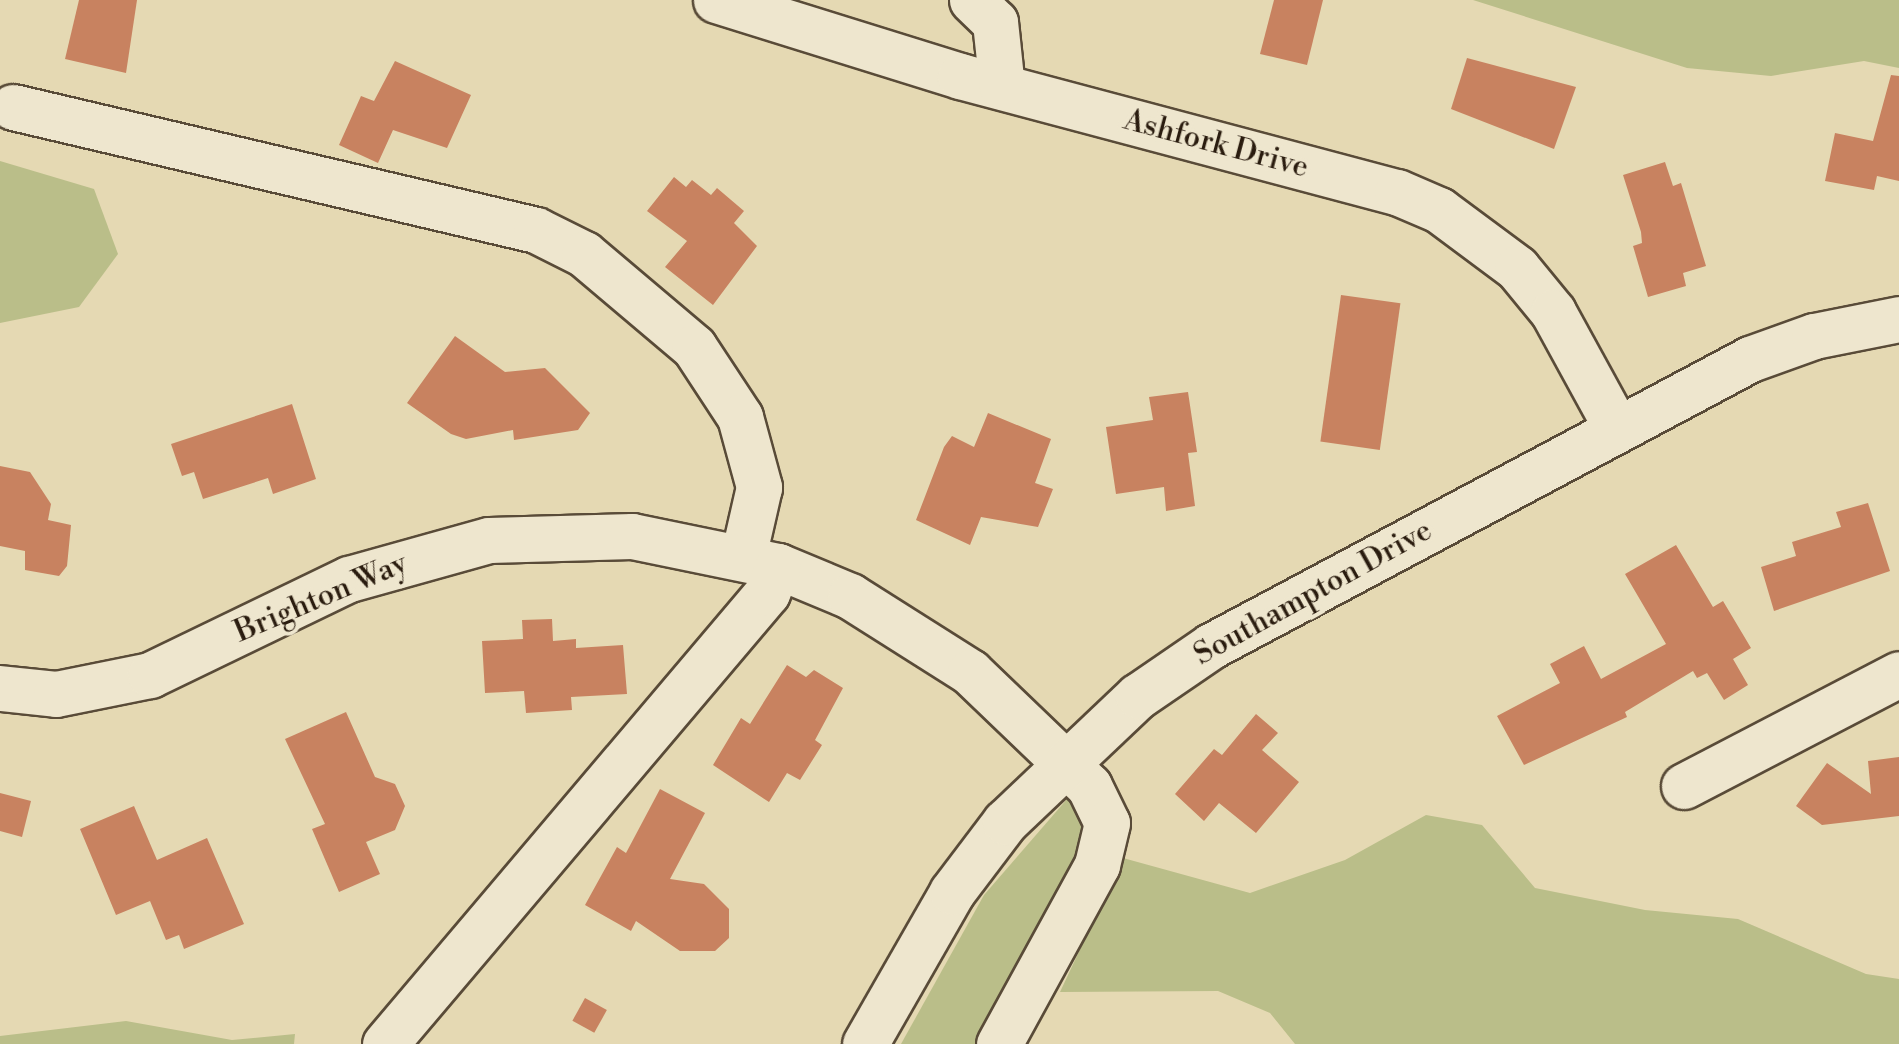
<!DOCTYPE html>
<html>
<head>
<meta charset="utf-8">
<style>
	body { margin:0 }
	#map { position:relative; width:1899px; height:1044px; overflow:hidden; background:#e5d9b3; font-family:"Libre Bodoni",serif }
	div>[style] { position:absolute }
	.green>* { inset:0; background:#babe89 }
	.building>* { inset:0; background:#c88260; transform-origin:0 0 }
	.roads { filter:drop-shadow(2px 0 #594b38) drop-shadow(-2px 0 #594b38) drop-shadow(0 2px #594b38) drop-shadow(0 -2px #594b38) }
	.minor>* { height:45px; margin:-22.5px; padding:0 22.5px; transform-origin:22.5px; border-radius:22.5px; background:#eee6ce }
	span { translate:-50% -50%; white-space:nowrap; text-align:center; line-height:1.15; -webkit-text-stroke:8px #eee6ce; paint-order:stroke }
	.street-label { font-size:30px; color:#2a1c0f }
</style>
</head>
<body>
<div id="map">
	<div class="green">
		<div style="clip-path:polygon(1473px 0,1899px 0,1899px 68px,1864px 61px,1771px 76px,1687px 68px)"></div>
		<div style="clip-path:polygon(0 161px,94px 189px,118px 254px,79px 307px,0 323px)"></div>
		<div style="clip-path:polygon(1068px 798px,1088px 821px,1088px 849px,980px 1044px,901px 1044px,984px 895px)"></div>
		<div style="clip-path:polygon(1426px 815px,1482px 825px,1535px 888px,1645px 910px,1738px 919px,1866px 974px,1899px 979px,1899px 1044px,1295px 1044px,1270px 1013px,1218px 991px,1060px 992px,1123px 858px,1250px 893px,1345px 860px)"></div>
		<div style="clip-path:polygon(126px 1021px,232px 1040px,295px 1034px,294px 1044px,0 1044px,0 1036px)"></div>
	</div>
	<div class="building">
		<div style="clip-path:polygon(79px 0,137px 0,126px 73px,65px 59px)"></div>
		<div style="clip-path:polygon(1274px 0,1323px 0,1307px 65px,1260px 54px)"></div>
		<div style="clip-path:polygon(1467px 58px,1576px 87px,1554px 149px,1451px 109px)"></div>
		<div style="clip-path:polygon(395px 61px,471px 95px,447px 148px,393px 130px,378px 163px,339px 145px,361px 96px,374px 101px)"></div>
		<div style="clip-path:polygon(1891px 75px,1899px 76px,1899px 181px,1877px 176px,1874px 190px,1825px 181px,1835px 133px,1873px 141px)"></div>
		<div style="clip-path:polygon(1665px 162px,1673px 186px,1681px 183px,1706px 266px,1683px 273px,1686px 286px,1648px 297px,1633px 246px,1642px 243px,1641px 232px,1623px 175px)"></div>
		<div style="clip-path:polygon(674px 177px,686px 187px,692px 180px,711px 195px,717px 188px,744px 211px,734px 223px,757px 246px,713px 305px,665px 267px,687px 241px,647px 211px)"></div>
		<div style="left:1341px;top:295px;width:60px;height:148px;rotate:8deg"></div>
		<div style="clip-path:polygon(455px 336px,505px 372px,545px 368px,590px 413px,578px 430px,514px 440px,513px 430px,466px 439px,451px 434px,407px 403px)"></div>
		<div style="clip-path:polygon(1188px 392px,1197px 452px,1188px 453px,1195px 506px,1166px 511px,1164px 487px,1116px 494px,1106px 427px,1153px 420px,1149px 397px)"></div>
		<div style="clip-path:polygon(292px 404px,316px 479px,273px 494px,268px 478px,203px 499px,194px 472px,182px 476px,171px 444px)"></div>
		<div style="clip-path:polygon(988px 413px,1051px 439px,1035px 483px,1053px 489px,1038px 527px,981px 517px,970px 545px,916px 520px,944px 447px,952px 436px,974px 447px)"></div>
		<div style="clip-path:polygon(0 466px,30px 472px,51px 504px,48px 520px,71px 525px,67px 566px,59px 576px,25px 570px,25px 551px,0 546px)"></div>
		<div style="clip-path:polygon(1868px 503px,1890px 571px,1774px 611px,1761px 567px,1796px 556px,1792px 542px,1841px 527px,1836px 512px)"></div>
		<div style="clip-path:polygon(1676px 545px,1713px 607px,1723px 601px,1751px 648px,1733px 659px,1748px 685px,1724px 700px,1707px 673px,1697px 678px,1693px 671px,1625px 712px,1627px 717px,1524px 765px,1497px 716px,1560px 683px,1550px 664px,1584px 646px,1601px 679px,1666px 644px,1625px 574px)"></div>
		<div style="clip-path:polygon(552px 619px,553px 641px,576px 639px,576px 648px,623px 645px,627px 694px,571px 697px,572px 710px,526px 713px,524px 691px,485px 693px,482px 641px,523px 639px,522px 620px)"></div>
		<div style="clip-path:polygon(787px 665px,806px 677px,814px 670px,843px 688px,815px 740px,822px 745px,800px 780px,787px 773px,769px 802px,713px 765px,741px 718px,750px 724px)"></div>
		<div style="clip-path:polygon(346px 712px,375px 777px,395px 784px,405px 806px,395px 830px,366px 842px,380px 874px,339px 892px,312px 829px,325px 824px,285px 739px)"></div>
		<div style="clip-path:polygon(1256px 714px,1278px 733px,1262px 750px,1299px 782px,1256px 833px,1219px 803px,1204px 821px,1175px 794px,1214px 749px,1222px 755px)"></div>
		<div style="clip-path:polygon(1899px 757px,1899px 816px,1822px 825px,1796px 806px,1827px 763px,1871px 794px,1868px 761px)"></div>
		<div style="clip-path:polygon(660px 789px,705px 813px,670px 879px,704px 884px,729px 909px,729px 938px,715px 951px,680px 951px,636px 921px,631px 931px,585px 905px,617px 847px,626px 853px)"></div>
		<div style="clip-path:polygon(0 793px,31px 801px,22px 837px,0 831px)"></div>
		<div style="clip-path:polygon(134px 806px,157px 860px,207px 838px,244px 924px,184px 949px,179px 935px,166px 940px,150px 901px,116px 915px,80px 829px)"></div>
		<div style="left:585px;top:998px;width:25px;height:26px;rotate:29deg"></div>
	</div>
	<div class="roads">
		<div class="minor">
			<div style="left:716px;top:0;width:256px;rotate:17.3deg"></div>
			<div style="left:960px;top:76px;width:452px;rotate:14.9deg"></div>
			<div style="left:1397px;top:192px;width:46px;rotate:23.2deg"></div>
			<div style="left:1439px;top:210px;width:97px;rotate:36.6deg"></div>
			<div style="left:1517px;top:268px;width:57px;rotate:50.7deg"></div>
			<div style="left:1553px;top:312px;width:133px;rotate:61.3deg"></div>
			<div style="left:972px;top:0;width:32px;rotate:44deg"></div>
			<div style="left:995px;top:22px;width:65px;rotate:83.9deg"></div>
			<div style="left:13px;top:107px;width:537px;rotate:13.23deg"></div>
			<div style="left:536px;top:230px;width:54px;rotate:26.6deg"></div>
			<div style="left:584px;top:254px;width:144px;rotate:40.2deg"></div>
			<div style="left:694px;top:347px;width:84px;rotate:56.7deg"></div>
			<div style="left:740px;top:417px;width:73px;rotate:74.8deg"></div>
			<div style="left:759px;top:487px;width:72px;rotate:102.9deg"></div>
			<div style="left:0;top:688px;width:56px;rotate:6.1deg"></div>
			<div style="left:56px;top:694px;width:96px;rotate:-11.4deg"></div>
			<div style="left:150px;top:675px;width:221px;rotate:-25.8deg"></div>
			<div style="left:349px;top:579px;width:145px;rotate:-15.6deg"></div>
			<div style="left:489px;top:540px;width:143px;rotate:-1.6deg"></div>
			<div style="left:632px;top:536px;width:149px;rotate:11.6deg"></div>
			<div style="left:778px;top:566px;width:78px;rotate:22.6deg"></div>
			<div style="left:850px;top:596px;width:142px;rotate:32.3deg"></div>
			<div style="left:970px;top:672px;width:165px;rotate:43.8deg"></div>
			<div style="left:1089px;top:786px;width:41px;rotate:64.1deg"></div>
			<div style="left:1107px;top:823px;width:43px;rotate:103.4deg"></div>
			<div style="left:1097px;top:865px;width:204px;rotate:118.7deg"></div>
			<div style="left:1684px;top:786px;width:242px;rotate:-27.5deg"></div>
			<div style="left:385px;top:1044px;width:591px;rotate:-49.74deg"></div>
			<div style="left:767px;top:593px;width:29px;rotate:-68deg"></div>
			<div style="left:865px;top:1044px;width:175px;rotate:-60.2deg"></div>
			<div style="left:952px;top:892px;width:88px;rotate:-52.9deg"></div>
			<div style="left:1005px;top:822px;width:183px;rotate:-43.5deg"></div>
			<div style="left:1138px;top:696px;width:88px;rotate:-34.4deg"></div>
			<div style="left:1211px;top:646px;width:611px;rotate:-28.03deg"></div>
			<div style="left:1750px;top:359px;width:68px;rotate:-19.8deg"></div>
			<div style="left:1814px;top:336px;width:87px;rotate:-11.3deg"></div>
		</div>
	</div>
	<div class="street-label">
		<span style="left:1216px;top:144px;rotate:15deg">Ashfork Drive</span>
		<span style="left:1313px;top:593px;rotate:-29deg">Southampton Drive</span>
		<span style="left:321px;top:598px;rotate:-23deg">Brighton Way</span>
	</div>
</div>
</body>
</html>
